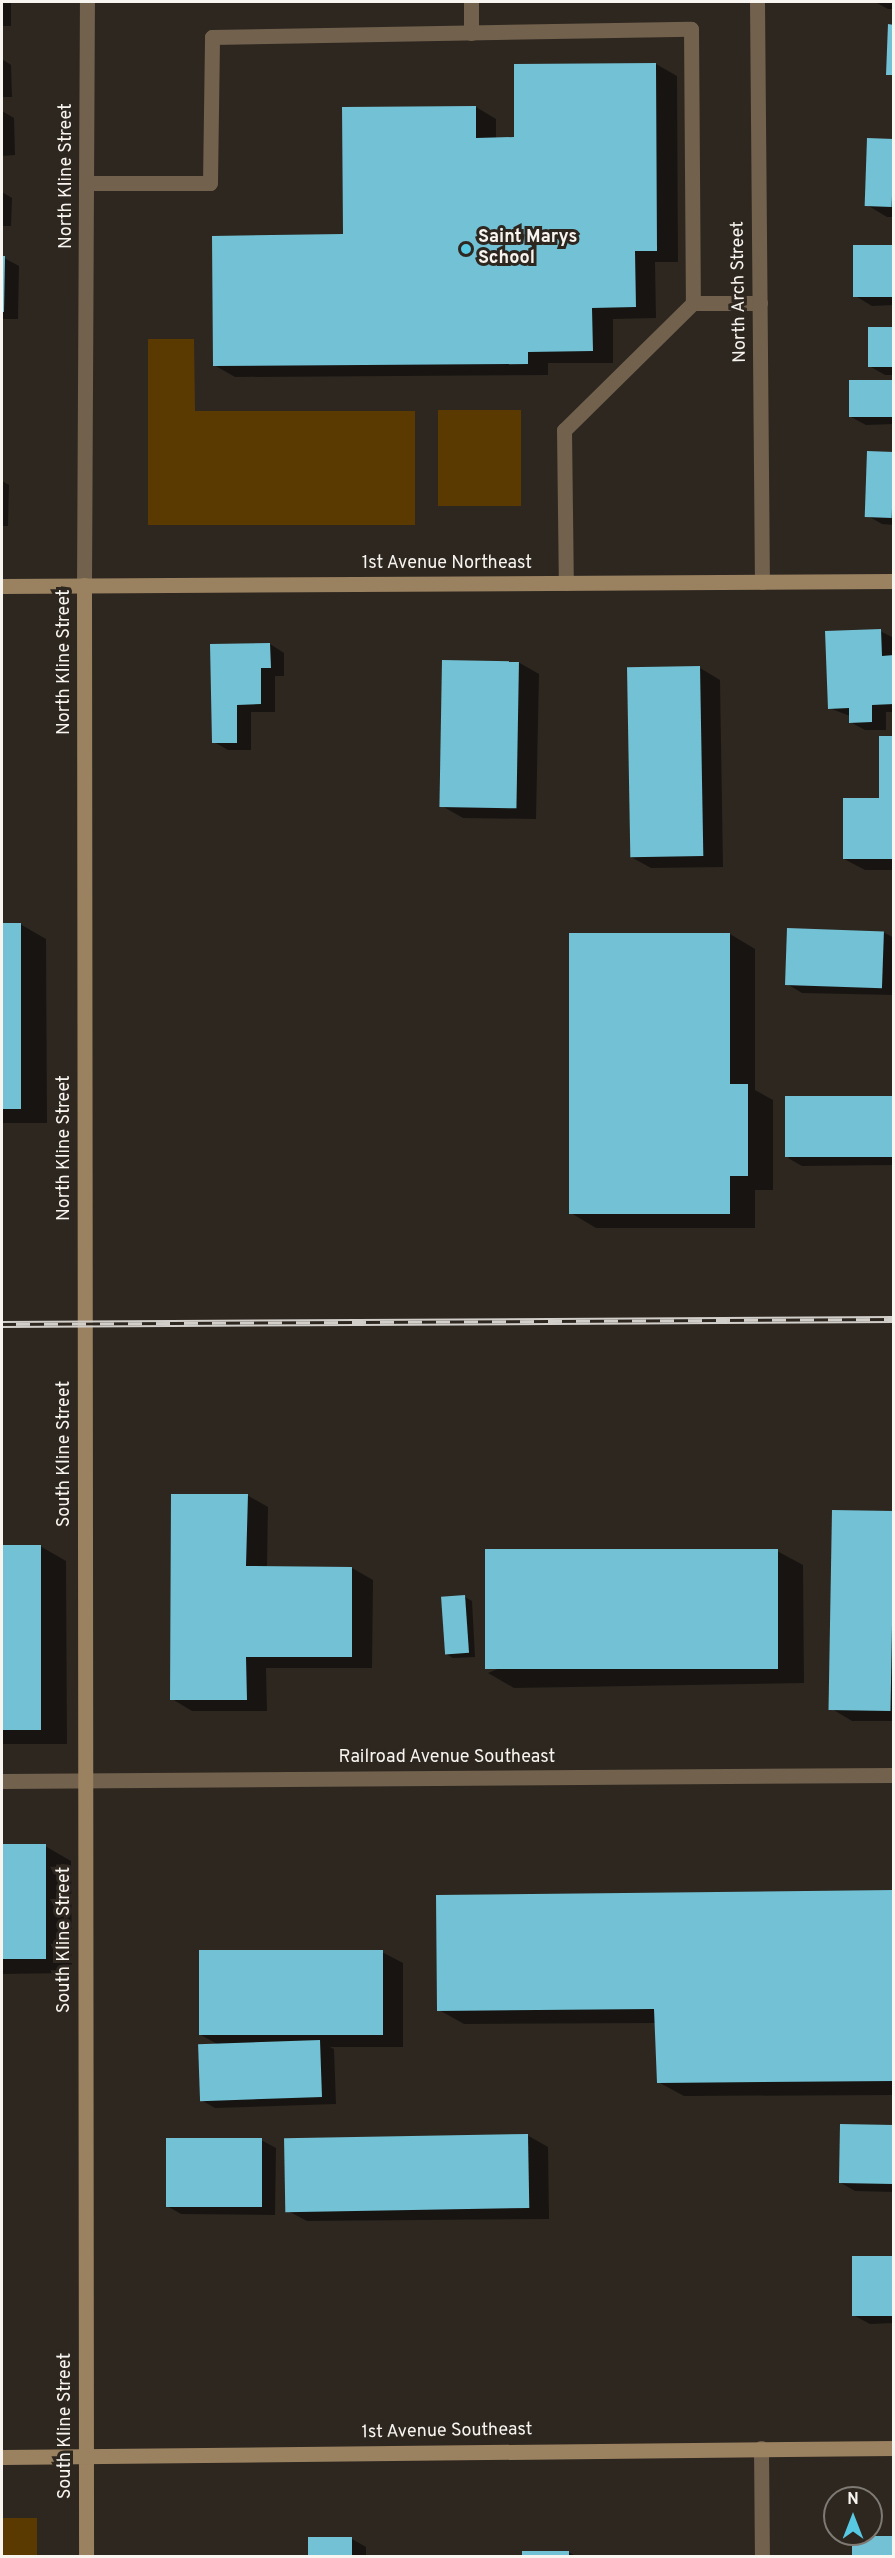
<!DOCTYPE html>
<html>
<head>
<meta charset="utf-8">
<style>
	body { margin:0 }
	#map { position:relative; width:895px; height:2558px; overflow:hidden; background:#2d2720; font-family:Overpass,sans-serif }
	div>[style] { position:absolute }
	.green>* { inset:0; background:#5a3a00; transform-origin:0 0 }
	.shadow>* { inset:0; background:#0007; transform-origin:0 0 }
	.building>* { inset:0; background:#72c1d5; transform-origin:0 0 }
	.lane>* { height:15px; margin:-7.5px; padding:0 7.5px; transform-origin:7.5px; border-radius:7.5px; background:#71614d }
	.street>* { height:15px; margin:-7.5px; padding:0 7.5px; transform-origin:7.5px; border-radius:7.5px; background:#71614d }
	.secondary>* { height:15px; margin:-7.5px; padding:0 7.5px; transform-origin:7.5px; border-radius:7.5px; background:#9a8160 }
	.rail>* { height:7px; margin-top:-3.5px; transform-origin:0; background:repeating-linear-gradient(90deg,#2d2720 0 14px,#d2cec9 0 28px); box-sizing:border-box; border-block:2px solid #d2cec9 }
	.dots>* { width:16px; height:16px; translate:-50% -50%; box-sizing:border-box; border:3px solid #2d2720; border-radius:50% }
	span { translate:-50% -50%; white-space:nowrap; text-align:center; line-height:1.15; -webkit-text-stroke:6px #2d2720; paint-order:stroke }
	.street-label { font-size:18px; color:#f8f4ef }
	.poi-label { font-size:18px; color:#f8f4ef; font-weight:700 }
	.left { translate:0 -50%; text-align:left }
	.frame { position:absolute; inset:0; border:3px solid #f8f4ef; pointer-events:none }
	.north { position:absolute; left:823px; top:2486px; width:60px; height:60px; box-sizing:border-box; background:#2d2720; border:2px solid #7e7973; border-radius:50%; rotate:0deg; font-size:16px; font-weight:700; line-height:24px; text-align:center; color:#f8f4ef }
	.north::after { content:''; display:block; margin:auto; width:21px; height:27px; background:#58c9e3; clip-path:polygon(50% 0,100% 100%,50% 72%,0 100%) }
</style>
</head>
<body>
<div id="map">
	<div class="green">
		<div style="clip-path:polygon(148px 339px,194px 339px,195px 411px,415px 411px,415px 525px,148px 525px)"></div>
		<div style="left:438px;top:410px;width:83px;height:96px"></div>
		<div style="left:2px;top:2518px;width:35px;height:38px"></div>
	</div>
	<div class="shadow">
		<div style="left:2px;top:2px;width:9px;height:24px"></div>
		<div style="clip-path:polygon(875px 2px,894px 2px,894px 9px,888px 9px)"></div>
		<div style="clip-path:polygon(2px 59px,11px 65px,12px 97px,2px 97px)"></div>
		<div style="clip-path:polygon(656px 64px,677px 76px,678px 262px,655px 262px,656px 318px,613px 319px,613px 363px,548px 363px,548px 375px,235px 377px,214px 365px,476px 107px,496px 119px,496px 139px,516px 138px)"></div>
		<div style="clip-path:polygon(2px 111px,14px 118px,15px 155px,2px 156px)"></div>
		<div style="clip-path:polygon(894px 140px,894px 217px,887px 217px,867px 205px)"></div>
		<div style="clip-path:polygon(2px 192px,12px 198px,11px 226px,2px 226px)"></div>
		<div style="clip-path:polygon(894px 247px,894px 305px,872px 306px,857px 297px)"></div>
		<div style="clip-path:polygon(2px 257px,19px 266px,18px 319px,2px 319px)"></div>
		<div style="clip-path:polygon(894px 329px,894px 375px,885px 375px,871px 367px)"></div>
		<div style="clip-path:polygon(894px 381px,894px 424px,866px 425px,851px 417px)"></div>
		<div style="clip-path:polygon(894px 453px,894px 525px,882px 524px,868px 516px)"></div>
		<div style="clip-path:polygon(2px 481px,9px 485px,8px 526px,2px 526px)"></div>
		<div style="clip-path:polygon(880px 631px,894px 638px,894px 712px,886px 712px,886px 730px,865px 730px,850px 722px,850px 716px,829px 708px)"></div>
		<div style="clip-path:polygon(270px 644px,284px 653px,284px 676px,275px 676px,275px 712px,251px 712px,251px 750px,228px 750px,214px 742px)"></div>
		<div style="clip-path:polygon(518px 662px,539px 674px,536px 819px,463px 818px,442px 806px)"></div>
		<div style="clip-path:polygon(700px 668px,720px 680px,723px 867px,651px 868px,631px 857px)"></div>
		<div style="clip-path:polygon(894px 737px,894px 870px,865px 870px,844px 859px,881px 799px)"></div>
		<div style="clip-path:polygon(2px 924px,20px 924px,46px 939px,47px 1123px,2px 1123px)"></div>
		<div style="clip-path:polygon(883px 932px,894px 938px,894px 995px,802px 993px,787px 984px)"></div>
		<div style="clip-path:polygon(730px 934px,755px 949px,755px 1090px,773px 1100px,773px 1190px,755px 1190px,755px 1228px,596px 1228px,571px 1213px)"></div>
		<div style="clip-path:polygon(894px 1098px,894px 1165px,802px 1166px,788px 1158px)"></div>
		<div style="clip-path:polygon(247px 1495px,268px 1507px,267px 1567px,352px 1568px,373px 1580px,372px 1668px,266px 1668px,267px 1711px,192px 1711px,172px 1699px)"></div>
		<div style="clip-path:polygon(894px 1512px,894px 1721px,852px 1721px,832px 1709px)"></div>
		<div style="clip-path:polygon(40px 1546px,66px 1561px,67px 1744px,2px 1744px,2px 1547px)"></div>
		<div style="clip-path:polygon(777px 1551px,803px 1565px,804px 1683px,514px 1688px,488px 1673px)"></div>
		<div style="clip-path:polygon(465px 1597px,472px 1601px,475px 1657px,453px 1658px,446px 1654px)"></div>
		<div style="clip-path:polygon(2px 1846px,45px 1846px,71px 1861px,72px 1973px,2px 1974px)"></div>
		<div style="clip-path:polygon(894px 1891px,894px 2095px,684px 2096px,658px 2082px,656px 2023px,464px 2024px,439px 2010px)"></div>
		<div style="clip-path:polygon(382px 1952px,403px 1963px,403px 2047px,330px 2047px,334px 2049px,336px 2104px,215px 2108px,201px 2100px,217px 2044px,201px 2035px)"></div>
		<div style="clip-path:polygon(894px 2126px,894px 2192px,855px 2191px,841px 2183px)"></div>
		<div style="clip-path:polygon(527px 2135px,548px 2147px,549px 2219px,307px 2221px,286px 2210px)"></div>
		<div style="clip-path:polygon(261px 2140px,276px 2148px,275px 2215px,181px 2214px,167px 2206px)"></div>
		<div style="clip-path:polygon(894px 2258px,894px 2323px,870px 2324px,855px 2316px)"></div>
		<div style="left:854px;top:2538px;width:40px;height:18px"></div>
		<div style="clip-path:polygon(309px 2539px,352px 2539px,366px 2547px,366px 2556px,309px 2556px)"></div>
		<div style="clip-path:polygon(568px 2552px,576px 2556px,524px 2556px,524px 2553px)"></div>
	</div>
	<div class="building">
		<div style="clip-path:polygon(888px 24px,894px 25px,894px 75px,886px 75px)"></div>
		<div style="clip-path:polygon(656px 63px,657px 251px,635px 251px,636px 307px,592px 308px,593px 351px,528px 352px,528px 364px,213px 366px,212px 236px,343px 234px,342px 107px,476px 106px,476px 138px,514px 137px,514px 64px)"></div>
		<div style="left:867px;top:138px;width:27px;height:68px;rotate:2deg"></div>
		<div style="left:894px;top:245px;width:52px;height:41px;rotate:90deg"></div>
		<div style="clip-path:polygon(2px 256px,5px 256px,4px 312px,2px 312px)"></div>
		<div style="left:894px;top:327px;width:40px;height:26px;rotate:90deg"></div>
		<div style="left:849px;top:380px;width:45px;height:37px"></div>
		<div style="left:867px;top:451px;width:27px;height:66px;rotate:2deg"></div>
		<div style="clip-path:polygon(881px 629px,882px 656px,894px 655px,894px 704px,872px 705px,872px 722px,849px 723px,849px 708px,828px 709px,825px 631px)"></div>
		<div style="clip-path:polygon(270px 643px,271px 668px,261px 668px,261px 704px,237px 705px,237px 743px,212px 743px,210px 644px)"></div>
		<div style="left:442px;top:660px;width:77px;height:147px;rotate:1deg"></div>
		<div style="left:700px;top:666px;width:190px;height:73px;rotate:89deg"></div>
		<div style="clip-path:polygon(879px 736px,894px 736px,894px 859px,843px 859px,843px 798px,879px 798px)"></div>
		<div style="left:2px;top:923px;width:19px;height:186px"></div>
		<div style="left:787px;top:928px;width:97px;height:57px;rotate:2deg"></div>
		<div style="clip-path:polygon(569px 933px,730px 933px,730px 1084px,748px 1084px,748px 1176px,730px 1176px,730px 1214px,569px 1214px)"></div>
		<div style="left:894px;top:1096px;width:61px;height:109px;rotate:90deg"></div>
		<div style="clip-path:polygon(171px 1494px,248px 1494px,246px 1566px,352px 1567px,352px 1657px,246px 1657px,247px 1700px,170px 1700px)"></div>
		<div style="left:832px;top:1510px;width:62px;height:200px;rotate:1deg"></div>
		<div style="left:2px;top:1545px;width:39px;height:185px"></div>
		<div style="left:778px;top:1549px;width:120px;height:293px;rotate:90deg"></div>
		<div style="left:465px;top:1595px;width:58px;height:24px;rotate:86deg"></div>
		<div style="left:46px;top:1844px;width:115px;height:44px;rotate:90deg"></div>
		<div style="clip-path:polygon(894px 1890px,894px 2081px,657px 2083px,654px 2009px,437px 2011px,436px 1895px)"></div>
		<div style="left:383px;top:1950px;width:85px;height:184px;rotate:90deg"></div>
		<div style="left:320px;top:2040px;width:57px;height:122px;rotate:88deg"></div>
		<div style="left:840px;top:2124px;width:54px;height:59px;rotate:1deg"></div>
		<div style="left:528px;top:2134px;width:74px;height:244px;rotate:89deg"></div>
		<div style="left:166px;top:2138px;width:96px;height:69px"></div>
		<div style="left:894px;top:2256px;width:60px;height:42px;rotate:90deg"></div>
		<div style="left:852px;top:2536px;width:42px;height:20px"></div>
		<div style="left:308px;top:2537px;width:44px;height:19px"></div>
		<div style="left:522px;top:2551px;width:47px;height:5px"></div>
	</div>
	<div class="lane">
		<div style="left:471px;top:33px;width:31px;rotate:-90deg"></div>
		<div style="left:86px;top:183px;width:124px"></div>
		<div style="left:210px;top:183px;width:146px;rotate:-89.2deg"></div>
		<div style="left:212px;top:37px;width:479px;rotate:-1deg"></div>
		<div style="left:691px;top:29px;width:274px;rotate:89.6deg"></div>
		<div style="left:693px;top:303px;width:181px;rotate:135.4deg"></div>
		<div style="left:564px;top:430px;width:153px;rotate:89.3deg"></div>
		<div style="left:693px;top:303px;width:67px"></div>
	</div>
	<div class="street">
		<div style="left:757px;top:2px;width:580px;rotate:89.51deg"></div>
		<div style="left:84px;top:585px;width:583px;rotate:-89.71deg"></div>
		<div style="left:2px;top:1781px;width:892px;rotate:-0.39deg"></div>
		<div style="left:761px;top:2448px;width:108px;rotate:89.5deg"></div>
	</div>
	<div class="secondary">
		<div style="left:84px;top:585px;width:1971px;rotate:89.94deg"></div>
		<div style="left:2px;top:586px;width:892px;rotate:-0.32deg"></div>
		<div style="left:2px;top:2457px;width:892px;rotate:-0.58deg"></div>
	</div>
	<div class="rail">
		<div style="left:2px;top:1324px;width:892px;rotate:-0.32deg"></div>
	</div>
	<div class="dots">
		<div style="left:466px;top:249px;background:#58c9e3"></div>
	</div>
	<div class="street-label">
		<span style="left:67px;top:176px;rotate:-90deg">North Kline Street</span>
		<span style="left:740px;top:292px;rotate:-91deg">North Arch Street</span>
		<span style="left:447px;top:564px">1st Avenue Northeast</span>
		<span style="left:65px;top:662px;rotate:-90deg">North Kline Street</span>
		<span style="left:65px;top:1148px;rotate:-90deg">North Kline Street</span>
		<span style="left:65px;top:1454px;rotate:-90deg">South Kline Street</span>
		<span style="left:447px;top:1758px">Railroad Avenue Southeast</span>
		<span style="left:65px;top:1940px;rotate:-90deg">South Kline Street</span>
		<span style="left:66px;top:2426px;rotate:-90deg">South Kline Street</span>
		<span style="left:447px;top:2432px;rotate:-1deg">1st Avenue Southeast</span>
	</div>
	<div class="poi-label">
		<span class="left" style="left:478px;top:249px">Saint Marys<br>School</span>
	</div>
	<div class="frame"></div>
	<div class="north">N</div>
</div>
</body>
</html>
